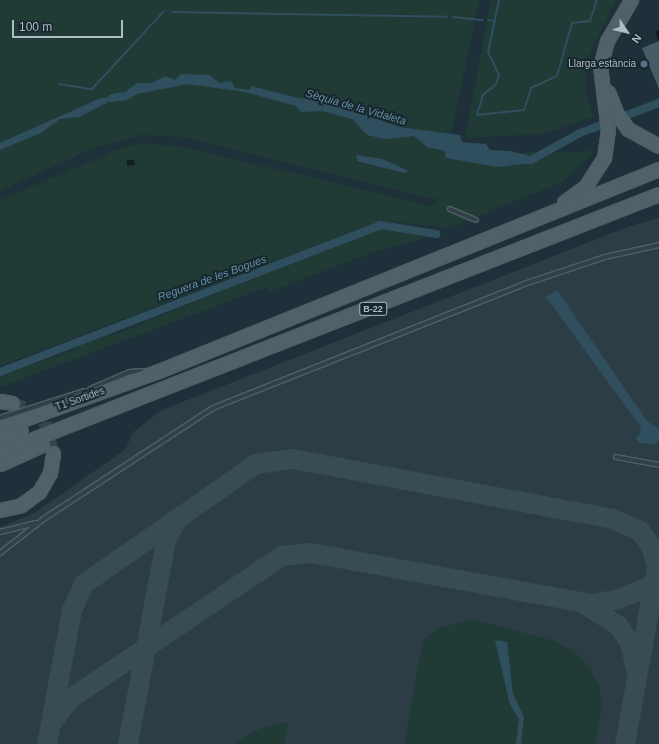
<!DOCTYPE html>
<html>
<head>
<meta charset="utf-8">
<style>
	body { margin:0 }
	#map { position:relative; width:659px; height:744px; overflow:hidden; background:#1e3039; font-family:Arial,sans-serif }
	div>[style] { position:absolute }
	.airport>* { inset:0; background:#2c3d46 }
	.green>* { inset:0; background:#203a36 }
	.water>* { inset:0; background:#2f4f5f }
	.shadow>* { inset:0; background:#0007 }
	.stream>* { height:2px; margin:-1px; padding:0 1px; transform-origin:1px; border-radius:1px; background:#2f4f5f }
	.canal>* { height:8px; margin:-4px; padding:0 4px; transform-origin:4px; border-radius:4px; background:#2f4f5f }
	.taxiway>* { height:20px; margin:-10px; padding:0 10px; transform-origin:10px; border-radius:10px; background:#384c54 }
	.building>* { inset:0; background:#465b65 }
	.primary-tunnel>* { height:13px; margin-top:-6.5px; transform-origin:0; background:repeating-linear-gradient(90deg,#33454e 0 13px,transparent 0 19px) }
	.roads { filter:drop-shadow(1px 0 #505f67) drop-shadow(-1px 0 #505f67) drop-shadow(0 1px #505f67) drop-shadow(0 -1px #505f67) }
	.lane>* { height:4px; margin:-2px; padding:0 2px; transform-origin:2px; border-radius:2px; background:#324149 }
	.primary>* { height:13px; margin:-6.5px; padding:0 6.5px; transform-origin:6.5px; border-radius:6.5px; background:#506169 }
	.dots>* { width:11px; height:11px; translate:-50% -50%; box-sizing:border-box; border:2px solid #18262d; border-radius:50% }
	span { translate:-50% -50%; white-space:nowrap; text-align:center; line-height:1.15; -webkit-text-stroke:4px #18262d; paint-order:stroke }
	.shield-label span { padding:1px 3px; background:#18262d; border:1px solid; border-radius:3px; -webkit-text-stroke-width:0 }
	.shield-label { font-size:9px; color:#acbdc6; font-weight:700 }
	.poi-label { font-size:10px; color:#acbdc6 }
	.right { translate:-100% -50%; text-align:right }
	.street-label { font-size:10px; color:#acbdc6 }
	.water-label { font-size:11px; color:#6292a8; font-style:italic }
	.north { position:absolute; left:607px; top:12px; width:40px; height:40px; -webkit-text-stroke:3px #18262d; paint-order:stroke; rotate:125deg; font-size:11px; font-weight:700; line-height:16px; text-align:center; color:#acbdc6 }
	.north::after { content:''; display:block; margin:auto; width:14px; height:18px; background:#acbdc6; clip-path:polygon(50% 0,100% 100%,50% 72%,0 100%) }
	.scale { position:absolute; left:12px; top:20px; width:111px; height:18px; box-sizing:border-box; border:2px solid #acbdc6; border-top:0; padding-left:5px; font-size:12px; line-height:14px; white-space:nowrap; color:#acbdc6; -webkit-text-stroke:3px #18262d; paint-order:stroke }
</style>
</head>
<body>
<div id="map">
	<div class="airport">
		<div style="clip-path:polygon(659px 218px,659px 744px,0 744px,0 527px,33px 514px,126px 449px,132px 433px,162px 410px,630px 226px)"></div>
	</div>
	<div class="green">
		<div style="clip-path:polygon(0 0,479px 0,452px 131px,448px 132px,494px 163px,528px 152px,584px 152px,590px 148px,593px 153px,564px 181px,450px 228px,381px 221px,0 366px,0 200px,121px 148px,142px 143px,185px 147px,430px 206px,439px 200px,180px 137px,140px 135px,89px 150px,0 191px)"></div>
		<div style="clip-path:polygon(491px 0,616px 0,587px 58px,585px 92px,593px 117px,543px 134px,465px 138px)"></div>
		<div style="clip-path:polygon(378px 229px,429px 237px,376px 251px,271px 291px,267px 287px,0 387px,0 376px,67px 353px,104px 333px,115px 334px)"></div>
		<div style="clip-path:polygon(472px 619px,554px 641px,573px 651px,589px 667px,599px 686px,602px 708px,595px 744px,404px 744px,423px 641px,437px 629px)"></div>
		<div style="clip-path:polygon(288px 722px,284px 744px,233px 744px,259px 729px)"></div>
	</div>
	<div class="water">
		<div style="clip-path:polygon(181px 74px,210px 75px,219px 83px,231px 81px,235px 88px,250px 90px,251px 86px,298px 98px,330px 102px,399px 127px,460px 135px,462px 142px,486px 144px,490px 150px,512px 151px,531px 163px,498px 167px,446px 158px,445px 151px,427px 147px,414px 136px,385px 139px,367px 135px,352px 119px,322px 111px,301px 112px,296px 106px,245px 92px,188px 84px,137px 94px,130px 91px,79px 117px,60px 119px,41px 133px,0 150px,0 143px,101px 98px,120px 96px,137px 83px,152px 83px,165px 76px,175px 80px)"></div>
		<div style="clip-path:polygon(356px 155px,382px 159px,409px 171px,404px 173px,357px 161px)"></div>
		<div style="clip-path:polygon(557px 290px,647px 421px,659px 429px,659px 440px,654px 444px,640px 443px,635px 438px,641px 433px,640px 426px,546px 297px)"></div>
		<div style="clip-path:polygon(495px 640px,507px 642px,513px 694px,524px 717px,521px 744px,516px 744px,519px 719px,510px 705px)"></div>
	</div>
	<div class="shadow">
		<div style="clip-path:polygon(659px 30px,659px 78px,659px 42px,655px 32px)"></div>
		<div style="clip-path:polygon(127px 160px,134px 160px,135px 165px,127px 166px)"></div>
	</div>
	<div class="stream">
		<div style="left:499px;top:0;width:53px;rotate:101.9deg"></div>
		<div style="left:488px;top:52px;width:25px;rotate:64deg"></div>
		<div style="left:499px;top:75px;width:9px;rotate:108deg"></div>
		<div style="left:496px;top:84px;width:17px;rotate:140deg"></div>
		<div style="left:483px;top:95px;width:21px;rotate:107deg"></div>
		<div style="left:477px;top:115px;width:47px;rotate:-6.1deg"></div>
		<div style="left:524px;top:110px;width:23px;rotate:-72deg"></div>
		<div style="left:531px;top:88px;width:29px;rotate:-25deg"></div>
		<div style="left:557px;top:76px;width:55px;rotate:-74.2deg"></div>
		<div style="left:572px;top:23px;width:18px;rotate:-6deg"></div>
		<div style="left:590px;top:21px;width:22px;rotate:-72deg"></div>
		<div style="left:172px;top:12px;width:275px;rotate:1deg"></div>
		<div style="left:453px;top:17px;width:30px;rotate:6deg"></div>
		<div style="left:488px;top:20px;width:7px;rotate:8deg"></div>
		<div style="left:59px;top:84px;width:33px;rotate:9deg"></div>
		<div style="left:92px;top:89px;width:106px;rotate:-47.3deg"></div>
	</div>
	<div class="canal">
		<div style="left:112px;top:98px;width:14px;rotate:-8deg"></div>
		<div style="left:126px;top:96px;width:15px;rotate:-32deg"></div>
		<div style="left:513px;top:156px;width:18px;rotate:13deg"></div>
		<div style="left:531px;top:160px;width:56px;rotate:-28.9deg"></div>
		<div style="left:580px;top:133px;width:85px;rotate:-20.8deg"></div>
		<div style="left:0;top:372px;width:407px;rotate:-21.1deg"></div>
		<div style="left:380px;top:225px;width:57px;rotate:9.1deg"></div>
	</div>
	<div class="taxiway">
		<div style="left:584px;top:604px;width:40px;rotate:32deg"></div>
		<div style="left:618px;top:625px;width:22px;rotate:56deg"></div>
		<div style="left:630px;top:643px;width:26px;rotate:77deg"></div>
		<div style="left:53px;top:721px;width:28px;rotate:-52deg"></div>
		<div style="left:70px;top:699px;width:256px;rotate:-34deg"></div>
		<div style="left:282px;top:556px;width:29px;rotate:-6deg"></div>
		<div style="left:311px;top:553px;width:285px;rotate:10.3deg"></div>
		<div style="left:591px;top:604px;width:27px;rotate:-10deg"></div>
		<div style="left:618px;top:599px;width:44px;rotate:-21.3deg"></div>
		<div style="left:47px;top:744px;width:136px;rotate:-79.4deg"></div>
		<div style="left:72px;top:610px;width:29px;rotate:-65deg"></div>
		<div style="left:84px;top:584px;width:210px;rotate:-34.9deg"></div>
		<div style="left:256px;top:464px;width:37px;rotate:-8deg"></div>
		<div style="left:293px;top:459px;width:326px;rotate:10.6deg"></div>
		<div style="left:613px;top:519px;width:30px;rotate:24deg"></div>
		<div style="left:640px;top:531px;width:19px;rotate:54deg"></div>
		<div style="left:651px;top:546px;width:22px;rotate:74deg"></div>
		<div style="left:657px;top:567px;width:180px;rotate:100.2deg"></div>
		<div style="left:128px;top:744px;width:208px;rotate:-79.4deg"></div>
		<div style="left:166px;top:540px;width:23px;rotate:-61deg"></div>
	</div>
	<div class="building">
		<div style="clip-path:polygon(659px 41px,659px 89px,642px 48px)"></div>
	</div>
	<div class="primary-tunnel">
		<div style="left:12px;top:403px;width:18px;rotate:19deg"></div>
		<div style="left:29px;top:409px;width:21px;rotate:39deg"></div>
		<div style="left:45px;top:422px;width:32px;rotate:76deg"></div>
	</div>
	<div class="roads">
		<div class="lane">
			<div style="left:450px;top:209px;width:28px;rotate:23deg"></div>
			<div style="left:90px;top:389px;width:43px;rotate:-23deg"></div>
			<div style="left:130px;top:372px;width:12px;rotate:-5deg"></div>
			<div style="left:0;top:418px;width:88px;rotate:-17.8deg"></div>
			<div style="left:616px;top:457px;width:44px;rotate:10.5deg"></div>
			<div style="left:0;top:532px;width:37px;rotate:-14deg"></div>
			<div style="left:0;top:553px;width:57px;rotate:-37.9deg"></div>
			<div style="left:45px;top:518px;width:201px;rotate:-33.2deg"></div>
			<div style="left:213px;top:408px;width:335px;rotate:-21.7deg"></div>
			<div style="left:524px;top:284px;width:85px;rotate:-18.4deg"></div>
			<div style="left:605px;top:257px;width:55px;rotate:-12.5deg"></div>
		</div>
		<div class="primary">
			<div style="left:608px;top:92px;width:24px;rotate:68deg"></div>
			<div style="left:617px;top:114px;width:19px;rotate:54deg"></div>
			<div style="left:628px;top:129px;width:35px;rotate:29deg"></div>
			<div style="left:564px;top:202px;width:26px;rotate:-36deg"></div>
			<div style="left:585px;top:187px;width:35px;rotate:-57deg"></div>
			<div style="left:604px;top:158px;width:28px;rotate:-82deg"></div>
			<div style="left:608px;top:130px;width:64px;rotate:-97.2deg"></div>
			<div style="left:600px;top:67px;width:27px;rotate:-75deg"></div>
			<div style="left:607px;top:41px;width:48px;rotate:-59.7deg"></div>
			<div style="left:0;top:401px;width:12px;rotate:9deg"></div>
			<div style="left:0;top:428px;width:171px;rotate:-19.8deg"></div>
			<div style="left:161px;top:370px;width:537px;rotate:-21.98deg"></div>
			<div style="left:0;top:438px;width:22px;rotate:-21deg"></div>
			<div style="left:0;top:452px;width:708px;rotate:-21.38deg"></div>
			<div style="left:0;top:464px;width:46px;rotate:-24.3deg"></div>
			<div style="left:0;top:510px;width:22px;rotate:-13deg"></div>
			<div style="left:21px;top:505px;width:22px;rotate:-36deg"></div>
			<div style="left:39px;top:492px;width:22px;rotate:-60deg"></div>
			<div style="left:50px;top:473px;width:20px;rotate:-81deg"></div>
		</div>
	</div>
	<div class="dots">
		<div style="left:644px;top:64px;background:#5c6f8a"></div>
	</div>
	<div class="shield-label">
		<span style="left:373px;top:309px">B-22</span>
	</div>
	<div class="poi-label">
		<span class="right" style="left:636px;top:64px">Llarga estància</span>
	</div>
	<div class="street-label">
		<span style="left:80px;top:399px;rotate:-20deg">T1 Sortides</span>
	</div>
	<div class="water-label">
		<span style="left:356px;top:107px;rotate:16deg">Sèquia de la Vidaleta</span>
		<span style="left:212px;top:278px;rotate:-20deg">Reguera de les Bogues</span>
	</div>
	<div class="north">N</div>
	<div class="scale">100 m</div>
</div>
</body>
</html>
